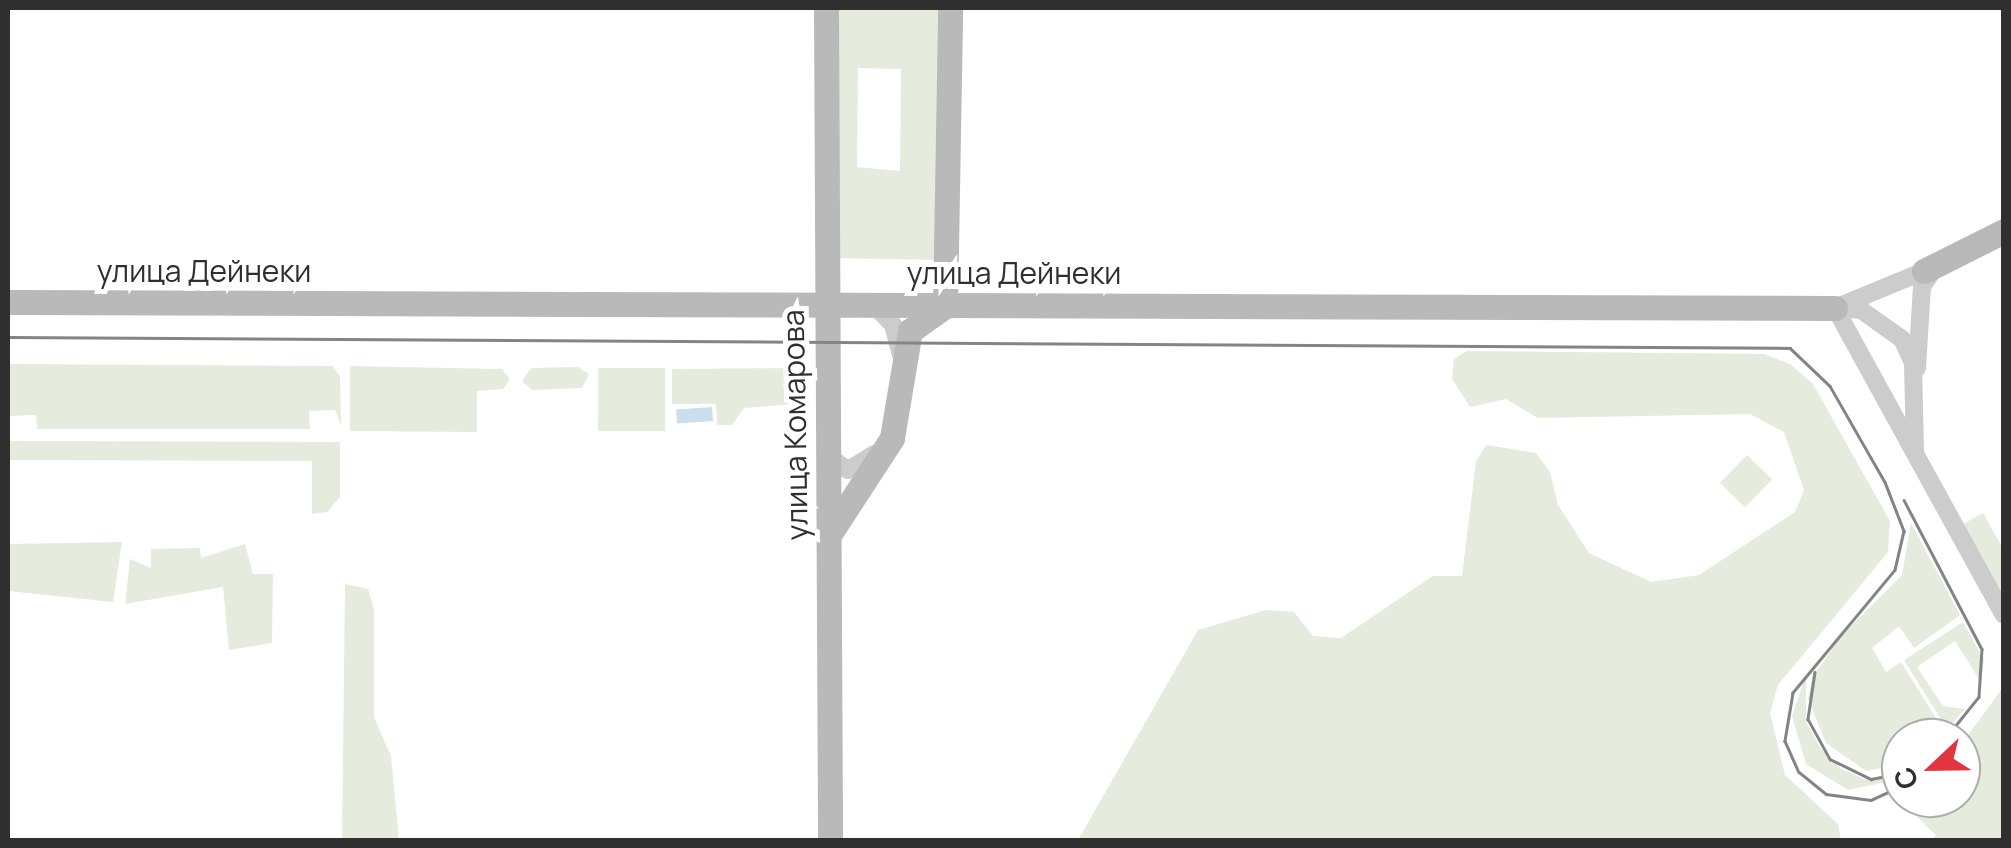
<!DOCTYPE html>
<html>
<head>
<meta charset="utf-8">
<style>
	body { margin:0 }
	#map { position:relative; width:2011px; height:848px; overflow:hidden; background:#fff; font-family:Manrope,sans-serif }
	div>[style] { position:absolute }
	.green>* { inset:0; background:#e5ecdd; transform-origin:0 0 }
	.water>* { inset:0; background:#cadeeb; transform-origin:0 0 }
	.street>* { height:18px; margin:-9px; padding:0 9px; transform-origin:9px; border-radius:9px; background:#ccc }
	.secondary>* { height:25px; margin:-12.5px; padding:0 12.5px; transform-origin:12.5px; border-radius:12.5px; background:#b9b9b9 }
	.tram>* { height:2.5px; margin:-1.25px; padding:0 1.25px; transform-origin:1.25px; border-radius:1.25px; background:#848484 }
	span { translate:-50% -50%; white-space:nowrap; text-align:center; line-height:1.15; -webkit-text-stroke:10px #fff; paint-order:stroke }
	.street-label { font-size:30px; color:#2f2f2f }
	.frame { position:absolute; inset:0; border:10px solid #2f2f2f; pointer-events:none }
	.north { position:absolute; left:1881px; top:718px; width:100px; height:100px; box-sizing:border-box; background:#fff; border:2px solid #acacac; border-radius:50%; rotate:248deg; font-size:28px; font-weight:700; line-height:40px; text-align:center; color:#2f2f2f }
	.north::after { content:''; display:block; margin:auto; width:35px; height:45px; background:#e23541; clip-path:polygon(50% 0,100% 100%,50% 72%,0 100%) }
</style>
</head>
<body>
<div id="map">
	<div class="green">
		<div style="clip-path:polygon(evenodd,832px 8px,942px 8px,940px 260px,832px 258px,832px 8px,858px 68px,901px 69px,900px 171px,857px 167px,858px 68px)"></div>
		<div style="clip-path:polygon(1467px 351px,1764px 354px,1790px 364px,1813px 384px,1890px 521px,1888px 552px,1778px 685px,1770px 713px,1785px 775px,1838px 824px,1841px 840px,1078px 840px,1198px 630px,1266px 610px,1294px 612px,1313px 636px,1341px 638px,1433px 576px,1462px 576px,1476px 461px,1486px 445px,1536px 453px,1550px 472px,1558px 505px,1589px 553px,1651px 582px,1699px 575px,1795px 512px,1804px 490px,1784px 432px,1750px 414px,1538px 418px,1506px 399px,1470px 407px,1452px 379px,1454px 359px)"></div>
		<div style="clip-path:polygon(8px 364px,332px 366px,340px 376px,341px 425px,335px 410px,309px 411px,310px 429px,37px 429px,36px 415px,8px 416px)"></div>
		<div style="clip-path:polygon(350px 366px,502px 369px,510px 379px,503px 389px,477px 391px,477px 432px,350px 431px)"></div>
		<div style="clip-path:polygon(578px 367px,589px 374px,582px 388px,532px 390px,522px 381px,531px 368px)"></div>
		<div style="left:598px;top:368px;width:67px;height:63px"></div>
		<div style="clip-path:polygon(808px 368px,809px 403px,744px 408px,732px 425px,717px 425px,716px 404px,672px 404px,672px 369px)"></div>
		<div style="clip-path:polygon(8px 441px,340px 442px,340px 497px,327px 512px,312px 514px,312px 461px,8px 460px)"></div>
		<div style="left:1747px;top:455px;width:35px;height:39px;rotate:44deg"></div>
		<div style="clip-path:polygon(1983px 513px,2003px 549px,2003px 595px,1963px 524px)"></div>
		<div style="clip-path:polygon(1911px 523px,1960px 615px,1914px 648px,1899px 626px,1872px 648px,1886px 672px,1901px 662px,1944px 731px,1938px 738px,1901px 738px,1901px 765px,1866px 771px,1826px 743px,1808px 699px,1812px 678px,1842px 635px,1902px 575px)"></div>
		<div style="clip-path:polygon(122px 542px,113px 602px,8px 591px,8px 544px)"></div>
		<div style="clip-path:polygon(245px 544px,253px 574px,273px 574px,272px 643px,229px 650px,223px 587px,125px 604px,130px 559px,151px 568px,151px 549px,200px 548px,201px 558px)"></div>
		<div style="clip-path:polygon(345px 584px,368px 589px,374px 609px,374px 717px,391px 756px,399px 840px,342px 840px)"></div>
		<div style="clip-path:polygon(1963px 622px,1984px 660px,1981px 682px,1955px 641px,1917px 667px,1943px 706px,1965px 709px,1947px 729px,1904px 660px)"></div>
		<div style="clip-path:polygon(1806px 674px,1806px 722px,1821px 749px,1840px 768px,1864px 779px,1901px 773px,1901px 779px,1848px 790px,1806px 764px,1792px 716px)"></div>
		<div style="clip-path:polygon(2003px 687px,2003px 840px,1932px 840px,1936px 835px,1910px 810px,1914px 798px,1961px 798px,1961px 745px)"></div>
	</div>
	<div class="water">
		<div style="left:712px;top:407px;width:14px;height:36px;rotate:86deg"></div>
	</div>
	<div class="street">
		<div style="left:874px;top:305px;width:28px;rotate:46deg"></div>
		<div style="left:893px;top:325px;width:31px;rotate:75deg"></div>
		<div style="left:1842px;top:305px;width:89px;rotate:-22.5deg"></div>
		<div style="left:1835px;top:308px;width:350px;rotate:61.2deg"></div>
		<div style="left:1835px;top:308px;width:26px;rotate:4deg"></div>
		<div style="left:1861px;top:310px;width:50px;rotate:35.3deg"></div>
		<div style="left:1902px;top:339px;width:26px;rotate:65deg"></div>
		<div style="left:1913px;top:363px;width:88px;rotate:88.7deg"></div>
		<div style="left:1917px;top:368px;width:81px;rotate:-86.5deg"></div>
		<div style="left:1922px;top:287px;width:27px;rotate:-57deg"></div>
		<div style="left:828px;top:456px;width:24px;rotate:35deg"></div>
		<div style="left:848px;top:470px;width:31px;rotate:-31deg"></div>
	</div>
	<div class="secondary">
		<div style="left:826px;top:8px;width:832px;rotate:89.72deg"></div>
		<div style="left:1924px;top:271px;width:89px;rotate:-26.6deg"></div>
		<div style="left:8px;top:302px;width:1827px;rotate:0.19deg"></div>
		<div style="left:945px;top:306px;width:298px;rotate:-89deg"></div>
		<div style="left:831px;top:532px;width:112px;rotate:-57deg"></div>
		<div style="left:892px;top:438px;width:109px;rotate:-80.5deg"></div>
		<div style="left:910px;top:331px;width:43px;rotate:-35.5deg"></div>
	</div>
	<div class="tram">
		<div style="left:8px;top:337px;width:1782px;rotate:0.35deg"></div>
		<div style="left:1790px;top:348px;width:55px;rotate:43.5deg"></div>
		<div style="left:1830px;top:386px;width:111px;rotate:60.2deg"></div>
		<div style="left:1885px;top:482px;width:53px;rotate:68.8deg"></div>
		<div style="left:1904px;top:531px;width:40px;rotate:103deg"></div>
		<div style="left:1895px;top:570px;width:160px;rotate:129.7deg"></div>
		<div style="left:1793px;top:693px;width:49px;rotate:99.5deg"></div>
		<div style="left:1785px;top:741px;width:34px;rotate:66deg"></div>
		<div style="left:1799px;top:772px;width:35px;rotate:39deg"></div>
		<div style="left:1826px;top:794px;width:45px;rotate:7.6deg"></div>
		<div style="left:1871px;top:800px;width:33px;rotate:-25deg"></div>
		<div style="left:1904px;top:500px;width:168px;rotate:62.4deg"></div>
		<div style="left:1982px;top:649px;width:48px;rotate:93.6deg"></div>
		<div style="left:1979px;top:697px;width:53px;rotate:128.8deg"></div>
		<div style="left:1815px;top:672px;width:48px;rotate:98.5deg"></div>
		<div style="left:1808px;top:719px;width:46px;rotate:61.2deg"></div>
		<div style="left:1830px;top:759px;width:46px;rotate:26deg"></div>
		<div style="left:1871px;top:779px;width:31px;rotate:-11deg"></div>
	</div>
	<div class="street-label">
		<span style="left:204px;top:271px">улица Дейнеки</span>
		<span style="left:1014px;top:273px">улица Дейнеки</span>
		<span style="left:795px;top:425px;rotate:-91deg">улица Комарова</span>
	</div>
	<div class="frame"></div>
	<div class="north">С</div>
</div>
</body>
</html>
